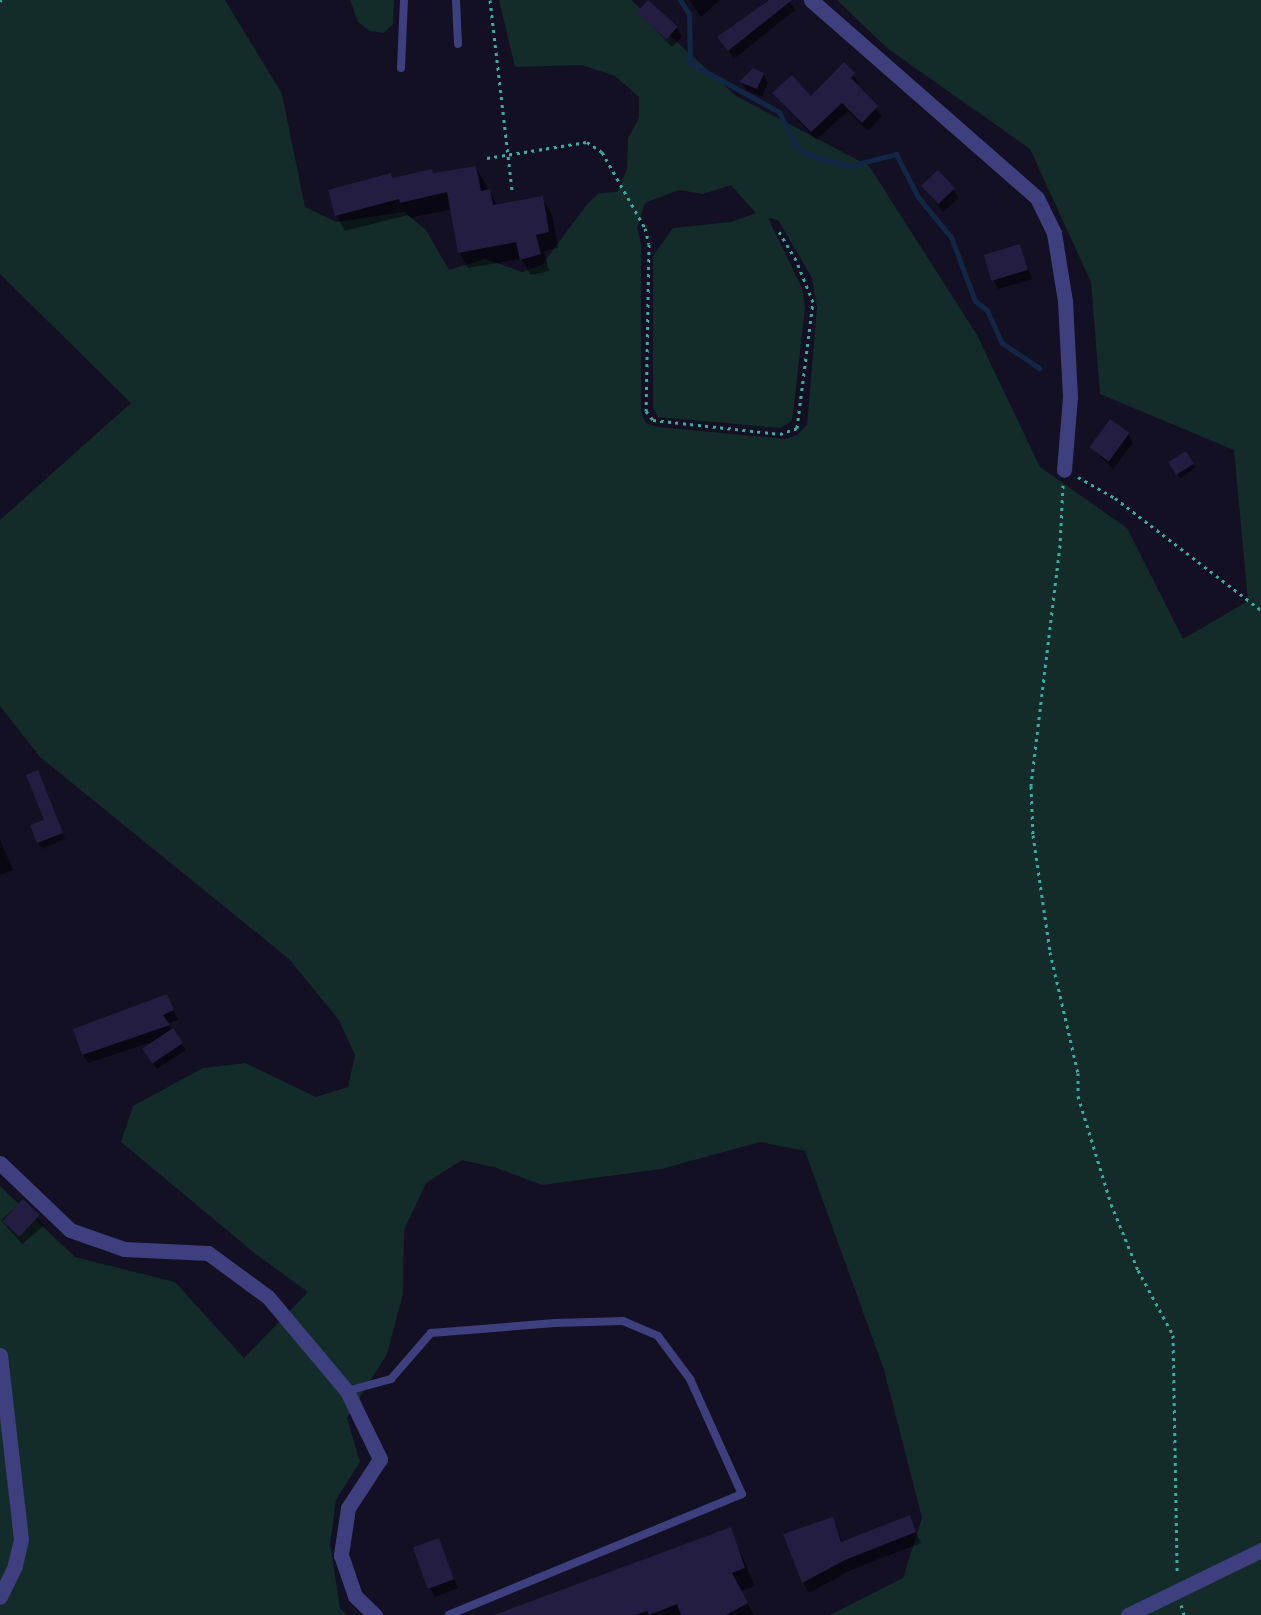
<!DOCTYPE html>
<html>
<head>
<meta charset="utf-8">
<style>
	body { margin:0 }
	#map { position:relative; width:1261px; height:1615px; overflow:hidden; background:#121022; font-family:Ubuntu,sans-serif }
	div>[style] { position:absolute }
	.green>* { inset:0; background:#132c2a }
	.shadow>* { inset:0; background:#0007; transform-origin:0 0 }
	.stream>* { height:5px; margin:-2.5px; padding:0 2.5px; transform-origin:2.5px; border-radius:2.5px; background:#122745 }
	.building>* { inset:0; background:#231d42; transform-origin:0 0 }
	.path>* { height:3px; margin-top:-1.5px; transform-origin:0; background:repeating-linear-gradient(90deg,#38aca0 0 3px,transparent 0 7.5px) }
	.service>* { height:8px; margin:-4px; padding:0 4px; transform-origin:4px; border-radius:4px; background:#3e3f7e }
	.minor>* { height:15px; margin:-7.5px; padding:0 7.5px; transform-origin:7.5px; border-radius:7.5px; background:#3e3f7e }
	.tertiary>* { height:15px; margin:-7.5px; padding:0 7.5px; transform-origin:7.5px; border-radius:7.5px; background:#3e3f7e }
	span { translate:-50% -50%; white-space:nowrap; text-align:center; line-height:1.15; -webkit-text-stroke:4.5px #121022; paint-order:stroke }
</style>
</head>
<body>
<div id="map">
	<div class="green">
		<div style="clip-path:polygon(evenodd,0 0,225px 0,282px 94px,305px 207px,336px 222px,404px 212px,426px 230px,449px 270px,485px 259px,522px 272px,542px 265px,588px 203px,599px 193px,617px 192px,627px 169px,628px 138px,639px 118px,639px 97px,615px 76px,582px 65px,515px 67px,499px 0,631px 0,736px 96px,869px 166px,977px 335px,1040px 467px,1127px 528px,1183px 639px,1248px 601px,1234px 450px,1100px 394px,1091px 282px,1030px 149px,887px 48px,837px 0,1261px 0,1261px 1615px,830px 1615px,903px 1578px,922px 1518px,884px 1370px,805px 1151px,760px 1142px,661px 1169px,542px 1185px,497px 1168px,462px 1160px,426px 1183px,404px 1230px,403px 1294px,387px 1354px,347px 1418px,360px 1462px,336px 1500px,330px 1544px,340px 1608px,347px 1615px,0 1615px,0 1186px,75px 1257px,175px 1282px,244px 1358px,308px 1292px,257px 1255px,121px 1142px,133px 1106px,203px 1068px,245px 1063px,316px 1097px,348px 1087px,355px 1055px,339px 1020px,289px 959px,40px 757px,0 706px,0 520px,131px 403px,0 274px,0 0,731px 185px,756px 213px,731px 222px,673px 228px,653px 256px,653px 407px,658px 417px,780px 428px,792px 421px,805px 308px,802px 288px,768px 218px,778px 220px,812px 278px,817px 307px,807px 425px,797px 435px,785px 439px,658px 427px,646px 423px,641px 412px,641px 244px,637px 227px,645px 203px,679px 190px,703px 194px,731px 185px)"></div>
		<div style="clip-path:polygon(350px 0,394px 0,393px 24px,384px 33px,370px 31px,358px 22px)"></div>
	</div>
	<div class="shadow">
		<div style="clip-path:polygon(689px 0,720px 0,701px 17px)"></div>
		<div style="clip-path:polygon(768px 0,789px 0,795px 10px,734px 59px,719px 37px)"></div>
		<div style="clip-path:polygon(639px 13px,677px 28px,682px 37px,672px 47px)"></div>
		<div style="clip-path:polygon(844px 64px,859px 83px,856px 86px,882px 116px,868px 131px,848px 111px,816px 140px,774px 94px,811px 98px)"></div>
		<div style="clip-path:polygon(763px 74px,768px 83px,762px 97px,746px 90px,741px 82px)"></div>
		<div style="clip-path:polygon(476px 167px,498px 206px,542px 198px,552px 214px,558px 248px,544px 251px,549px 271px,531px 275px,521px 259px,468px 268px,459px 252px,452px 209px,410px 218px,408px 215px,345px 231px,336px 215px,390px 175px,393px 179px,432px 170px,434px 175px)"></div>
		<div style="clip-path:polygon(923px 186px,953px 189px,959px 198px,943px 212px)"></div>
		<div style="clip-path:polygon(1019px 246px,1032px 279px,998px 289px,993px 280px)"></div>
		<div style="clip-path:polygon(1128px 434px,1133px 443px,1113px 469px,1091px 447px)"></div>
		<div style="left:1185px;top:453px;width:18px;height:18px;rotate:56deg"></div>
		<div style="clip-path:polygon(41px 779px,65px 839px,42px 849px,38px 842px,46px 820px)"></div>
		<div style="clip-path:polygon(0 840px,13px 870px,0 875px)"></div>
		<div style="clip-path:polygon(171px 1005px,178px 1020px,168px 1024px,186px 1050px,157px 1069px,148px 1056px,155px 1041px,88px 1063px,83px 1055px)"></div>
		<div style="left:23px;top:1201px;width:32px;height:29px;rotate:49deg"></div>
		<div style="clip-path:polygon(909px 1517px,921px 1543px,851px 1570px,809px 1593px,803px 1582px,832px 1519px,843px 1543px)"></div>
		<div style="clip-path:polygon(730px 1529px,755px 1586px,741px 1591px,754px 1615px,494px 1615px)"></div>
		<div style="clip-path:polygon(438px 1540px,458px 1588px,435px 1597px,430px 1588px)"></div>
	</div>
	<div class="stream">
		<div style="left:680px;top:0;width:17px;rotate:57deg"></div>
		<div style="left:689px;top:14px;width:49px;rotate:88.8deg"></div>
		<div style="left:690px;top:63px;width:102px;rotate:28.8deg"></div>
		<div style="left:779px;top:112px;width:40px;rotate:63.4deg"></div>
		<div style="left:797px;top:148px;width:19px;rotate:28deg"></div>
		<div style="left:814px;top:157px;width:36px;rotate:14deg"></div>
		<div style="left:849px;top:166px;width:49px;rotate:-14.3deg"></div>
		<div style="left:896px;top:154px;width:48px;rotate:62.9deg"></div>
		<div style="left:918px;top:197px;width:52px;rotate:50.5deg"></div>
		<div style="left:951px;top:237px;width:68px;rotate:69.4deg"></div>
		<div style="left:975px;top:301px;width:15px;rotate:37deg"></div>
		<div style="left:987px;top:310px;width:36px;rotate:66deg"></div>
		<div style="left:1002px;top:343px;width:45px;rotate:34deg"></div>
	</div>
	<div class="building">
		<div style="left:648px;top:0;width:40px;height:17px;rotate:42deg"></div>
		<div style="clip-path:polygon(769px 0,792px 0,728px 51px,717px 37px)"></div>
		<div style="clip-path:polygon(844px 62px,855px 73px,851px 78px,878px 106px,862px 123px,842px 103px,811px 132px,772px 93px,792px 75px,811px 96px)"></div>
		<div style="clip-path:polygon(753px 68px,764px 73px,757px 89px,739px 82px)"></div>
		<div style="clip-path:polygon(476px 166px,481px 191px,490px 189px,493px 205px,543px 196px,549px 232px,536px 235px,541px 254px,520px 260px,516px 242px,458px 253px,447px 192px,400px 203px,399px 199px,335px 216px,328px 190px,391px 173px,392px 178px,432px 169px,433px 173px)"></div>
		<div style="left:938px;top:170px;width:25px;height:23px;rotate:47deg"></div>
		<div style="left:1020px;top:244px;width:27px;height:38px;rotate:73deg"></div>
		<div style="left:1110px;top:419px;width:24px;height:35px;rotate:36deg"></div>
		<div style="left:1186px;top:451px;width:15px;height:21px;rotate:58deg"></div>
		<div style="clip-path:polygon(38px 770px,63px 833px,37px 843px,30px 825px,44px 820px,26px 775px)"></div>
		<div style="clip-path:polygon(167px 994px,174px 1010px,163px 1015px,170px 1025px,82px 1055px,73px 1029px)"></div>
		<div style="left:173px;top:1028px;width:18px;height:37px;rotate:56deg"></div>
		<div style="left:23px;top:1199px;width:23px;height:30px;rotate:43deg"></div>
		<div style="clip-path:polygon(910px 1515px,916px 1532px,845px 1560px,802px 1583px,783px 1534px,833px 1517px,841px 1542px)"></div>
		<div style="clip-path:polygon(731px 1527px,745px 1568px,732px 1573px,748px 1603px,726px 1615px,681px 1615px,677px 1604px,649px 1615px,647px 1611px,635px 1615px,494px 1615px)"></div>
		<div style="left:439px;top:1538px;width:44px;height:28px;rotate:70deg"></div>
	</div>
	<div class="path">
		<div style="left:490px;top:0;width:191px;rotate:83.4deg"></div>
		<div style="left:0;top:1px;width:2px;rotate:-27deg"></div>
		<div style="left:487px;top:158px;width:101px;rotate:-9.1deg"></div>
		<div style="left:587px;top:142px;width:18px;rotate:34deg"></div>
		<div style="left:602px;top:152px;width:87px;rotate:60.5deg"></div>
		<div style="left:645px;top:228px;width:16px;rotate:76deg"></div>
		<div style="left:649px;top:244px;width:167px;rotate:91deg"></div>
		<div style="left:646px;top:411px;width:11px;rotate:52deg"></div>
		<div style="left:653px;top:420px;width:128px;rotate:6.3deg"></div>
		<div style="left:780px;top:434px;width:18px;rotate:-19deg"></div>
		<div style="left:797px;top:428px;width:127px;rotate:-82.8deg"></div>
		<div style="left:813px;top:302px;width:45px;rotate:-112deg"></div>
		<div style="left:796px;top:260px;width:35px;rotate:-121deg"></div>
		<div style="left:1078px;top:477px;width:43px;rotate:29.6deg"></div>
		<div style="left:1115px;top:498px;width:184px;rotate:37.5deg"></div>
		<div style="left:1063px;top:485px;width:60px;rotate:92.9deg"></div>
		<div style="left:1060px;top:545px;width:243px;rotate:96.9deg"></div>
		<div style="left:1031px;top:786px;width:49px;rotate:87.7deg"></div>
		<div style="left:1033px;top:835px;width:118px;rotate:81.7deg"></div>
		<div style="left:1050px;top:952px;width:124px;rotate:77deg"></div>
		<div style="left:1078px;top:1073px;width:23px;rotate:90deg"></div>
		<div style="left:1078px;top:1096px;width:113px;rotate:73deg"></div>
		<div style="left:1111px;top:1204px;width:71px;rotate:67.8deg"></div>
		<div style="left:1138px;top:1270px;width:74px;rotate:61.7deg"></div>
		<div style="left:1173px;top:1335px;width:239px;rotate:89deg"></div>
		<div style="left:1181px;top:1605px;width:10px;rotate:73deg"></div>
	</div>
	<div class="service">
		<div style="left:456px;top:0;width:44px;rotate:87.4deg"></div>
		<div style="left:401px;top:68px;width:68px;rotate:-87.5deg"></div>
		<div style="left:347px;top:1391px;width:46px;rotate:-15.3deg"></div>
		<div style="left:391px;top:1379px;width:61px;rotate:-49deg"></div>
		<div style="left:431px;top:1333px;width:124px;rotate:-4.6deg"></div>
		<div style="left:555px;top:1323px;width:68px;rotate:-1.7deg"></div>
		<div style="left:623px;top:1321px;width:38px;rotate:23deg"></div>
		<div style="left:658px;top:1336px;width:54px;rotate:53.3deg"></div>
		<div style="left:690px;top:1379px;width:126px;rotate:65.7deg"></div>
		<div style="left:742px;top:1494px;width:317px;rotate:157.6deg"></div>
	</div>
	<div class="minor">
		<div style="left:811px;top:0;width:300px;rotate:41.2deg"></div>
		<div style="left:1037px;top:198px;width:39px;rotate:64deg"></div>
		<div style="left:1054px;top:233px;width:69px;rotate:80.8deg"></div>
		<div style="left:1065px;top:301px;width:96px;rotate:87deg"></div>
		<div style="left:1070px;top:397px;width:73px;rotate:94.7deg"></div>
		<div style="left:0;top:1163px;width:97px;rotate:43.7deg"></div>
		<div style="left:70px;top:1230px;width:57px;rotate:19.4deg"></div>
		<div style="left:124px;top:1249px;width:84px;rotate:2.7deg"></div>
		<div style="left:208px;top:1253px;width:74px;rotate:36.3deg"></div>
		<div style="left:268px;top:1297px;width:123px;rotate:50deg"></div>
		<div style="left:347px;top:1391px;width:76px;rotate:64.1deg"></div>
		<div style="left:380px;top:1459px;width:59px;rotate:123.1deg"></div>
		<div style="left:348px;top:1508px;width:48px;rotate:98.5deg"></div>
		<div style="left:341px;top:1555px;width:43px;rotate:71.1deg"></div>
		<div style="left:355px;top:1596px;width:28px;rotate:44deg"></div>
		<div style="left:1128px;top:1615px;width:148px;rotate:-26deg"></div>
	</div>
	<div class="tertiary">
		<div style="left:0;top:1355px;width:185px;rotate:83.5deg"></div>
		<div style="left:21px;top:1539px;width:28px;rotate:103deg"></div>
		<div style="left:15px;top:1566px;width:34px;rotate:116deg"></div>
	</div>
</div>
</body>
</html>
